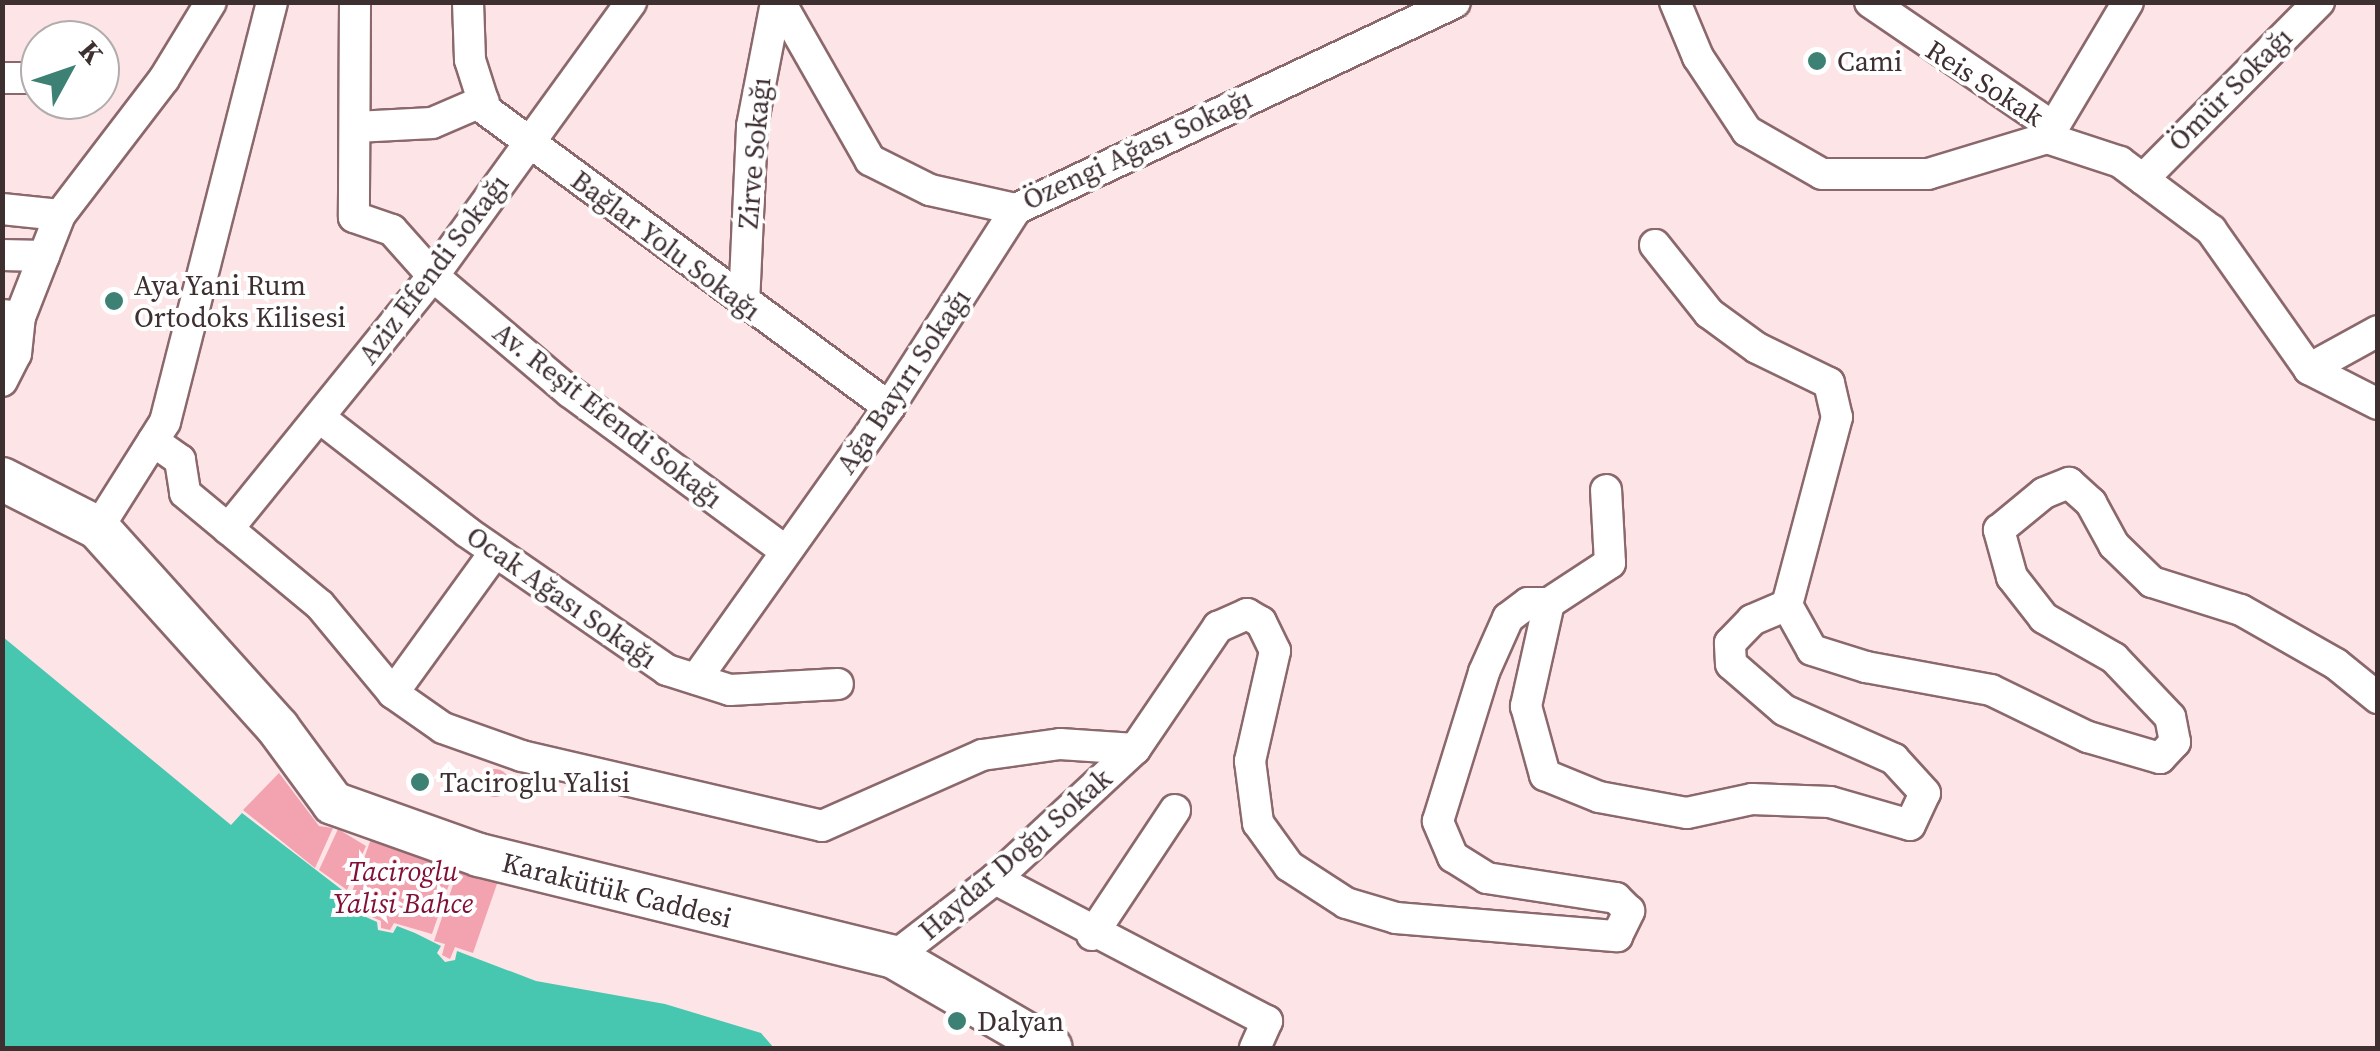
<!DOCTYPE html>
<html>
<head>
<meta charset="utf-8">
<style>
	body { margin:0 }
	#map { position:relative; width:2380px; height:1051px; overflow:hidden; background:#fde4e7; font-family:"Source Serif 4",serif }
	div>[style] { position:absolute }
	.green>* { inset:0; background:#f3a3af }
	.round { border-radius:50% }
	.water>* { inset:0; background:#47c6b0 }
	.roads { filter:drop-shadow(2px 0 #8b686c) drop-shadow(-2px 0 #8b686c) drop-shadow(0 2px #8b686c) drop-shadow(0 -2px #8b686c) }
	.street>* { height:30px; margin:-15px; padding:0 15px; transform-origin:15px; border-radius:15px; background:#fff }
	.secondary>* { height:42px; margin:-21px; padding:0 21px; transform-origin:21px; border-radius:21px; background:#fff }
	.dots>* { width:28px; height:28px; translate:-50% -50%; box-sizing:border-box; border:5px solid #fff; border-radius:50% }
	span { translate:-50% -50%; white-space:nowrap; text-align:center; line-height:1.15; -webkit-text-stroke:8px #fff; paint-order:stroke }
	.poi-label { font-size:28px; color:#3e2f31 }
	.left { translate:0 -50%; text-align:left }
	.street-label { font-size:28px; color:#3e2f31 }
	.park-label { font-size:28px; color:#821235; font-style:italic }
	.frame { position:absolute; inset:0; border:5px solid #3e2f31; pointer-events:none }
	.north { position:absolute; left:20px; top:20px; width:100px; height:100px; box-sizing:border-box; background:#fff; border:2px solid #b2acad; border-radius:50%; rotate:50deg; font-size:28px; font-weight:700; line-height:40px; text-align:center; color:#3e2f31 }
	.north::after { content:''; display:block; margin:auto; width:35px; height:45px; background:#3d8074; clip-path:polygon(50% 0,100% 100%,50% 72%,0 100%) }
</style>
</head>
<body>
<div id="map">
	<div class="green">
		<div class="round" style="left:481px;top:769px;width:28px;height:28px"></div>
		<div style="clip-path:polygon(279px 773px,319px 826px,333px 828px,315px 868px,243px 810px)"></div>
		<div style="clip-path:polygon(338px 829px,366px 846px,347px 890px,319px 870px)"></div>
		<div style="clip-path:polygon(372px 836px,455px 867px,432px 934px,394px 923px,390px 930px,381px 928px,381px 921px,347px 906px)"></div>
		<div style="clip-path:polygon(459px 867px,498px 881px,473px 953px,455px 947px,450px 959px,442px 955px,445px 944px,434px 941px)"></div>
	</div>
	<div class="water">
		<div style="clip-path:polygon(3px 637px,231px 825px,242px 813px,346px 893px,346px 908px,377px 922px,378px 930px,393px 933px,397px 926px,415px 933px,441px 946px,437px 953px,445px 962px,455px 960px,457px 951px,536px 981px,665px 1004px,761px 1033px,774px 1048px,3px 1048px)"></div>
	</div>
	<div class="roads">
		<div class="street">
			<div style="left:355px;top:2px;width:215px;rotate:90.3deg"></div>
			<div style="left:354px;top:217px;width:40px;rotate:18.9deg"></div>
			<div style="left:392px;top:230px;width:62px;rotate:48.3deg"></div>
			<div style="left:433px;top:276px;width:180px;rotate:40.3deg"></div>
			<div style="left:570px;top:392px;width:268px;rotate:36.4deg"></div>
			<div style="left:468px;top:2px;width:58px;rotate:88deg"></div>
			<div style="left:470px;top:60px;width:52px;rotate:72.3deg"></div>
			<div style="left:486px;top:110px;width:501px;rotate:36.39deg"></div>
			<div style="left:780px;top:2px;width:182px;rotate:60.3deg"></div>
			<div style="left:870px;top:160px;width:67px;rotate:26.6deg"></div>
			<div style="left:930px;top:190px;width:88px;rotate:12.5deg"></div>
			<div style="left:1016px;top:209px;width:485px;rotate:-25.2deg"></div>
			<div style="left:1675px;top:2px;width:60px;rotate:67.3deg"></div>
			<div style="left:1698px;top:57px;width:89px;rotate:56.5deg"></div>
			<div style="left:1747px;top:131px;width:86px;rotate:29.8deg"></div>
			<div style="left:1822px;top:174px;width:106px"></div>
			<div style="left:1928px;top:174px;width:124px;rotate:-16.8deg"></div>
			<div style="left:2047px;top:138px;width:77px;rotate:18.2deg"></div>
			<div style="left:2120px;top:162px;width:114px;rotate:36.8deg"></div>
			<div style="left:2211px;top:230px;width:170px;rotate:54.8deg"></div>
			<div style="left:2309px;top:369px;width:77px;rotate:26.9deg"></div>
			<div style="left:1870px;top:2px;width:222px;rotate:34.3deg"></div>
			<div style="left:2px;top:78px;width:38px"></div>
			<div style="left:356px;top:127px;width:76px;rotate:-3deg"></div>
			<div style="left:432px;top:123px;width:56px;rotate:-23.3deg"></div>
			<div style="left:2047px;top:138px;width:158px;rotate:-59.2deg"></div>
			<div style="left:2143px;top:179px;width:250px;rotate:-45.2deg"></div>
			<div style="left:2px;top:209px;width:58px;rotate:5.9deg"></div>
			<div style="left:1655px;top:245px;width:87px;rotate:51.5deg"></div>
			<div style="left:1709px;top:313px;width:59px;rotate:36.1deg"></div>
			<div style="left:1757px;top:348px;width:80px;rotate:25.9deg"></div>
			<div style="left:1829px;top:383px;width:35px;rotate:77deg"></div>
			<div style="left:1837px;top:417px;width:195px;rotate:104.9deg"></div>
			<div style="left:1787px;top:605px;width:51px;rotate:60.9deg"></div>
			<div style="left:1812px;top:650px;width:57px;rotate:17.5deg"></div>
			<div style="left:1866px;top:667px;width:127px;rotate:10.4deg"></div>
			<div style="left:1991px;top:690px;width:108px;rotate:25.9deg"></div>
			<div style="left:2088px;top:737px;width:75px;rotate:16.3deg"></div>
			<div style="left:2160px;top:758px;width:22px;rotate:-47deg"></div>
			<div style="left:2175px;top:742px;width:25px;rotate:-101deg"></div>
			<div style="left:2170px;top:717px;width:81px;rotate:-133.5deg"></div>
			<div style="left:2114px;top:658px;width:81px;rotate:-150.3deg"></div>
			<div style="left:2044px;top:618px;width:52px;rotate:-128deg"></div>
			<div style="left:2012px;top:577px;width:49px;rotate:-105.5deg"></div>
			<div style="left:1999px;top:530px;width:58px;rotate:-39.4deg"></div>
			<div style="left:2044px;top:493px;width:27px;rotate:-22deg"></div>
			<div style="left:2069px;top:483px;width:30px;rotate:42deg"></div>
			<div style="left:2091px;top:503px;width:48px;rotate:61.3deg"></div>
			<div style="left:2114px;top:545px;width:53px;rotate:44.2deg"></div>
			<div style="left:2152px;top:582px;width:93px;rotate:17.5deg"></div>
			<div style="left:2241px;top:610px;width:109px;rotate:29.6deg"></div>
			<div style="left:2336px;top:664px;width:54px;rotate:39deg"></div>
			<div style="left:2px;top:255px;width:42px;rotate:1.4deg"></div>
			<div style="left:744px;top:304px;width:178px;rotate:-87.4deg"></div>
			<div style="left:752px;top:126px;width:126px;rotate:-79deg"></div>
			<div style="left:2px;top:315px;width:18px;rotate:6deg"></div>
			<div style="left:20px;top:317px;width:110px;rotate:-68.6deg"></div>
			<div style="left:60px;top:215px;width:171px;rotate:-52.6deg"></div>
			<div style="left:164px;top:79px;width:90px;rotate:-58.6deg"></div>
			<div style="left:2309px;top:369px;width:79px;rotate:-28.8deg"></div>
			<div style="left:2px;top:381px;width:30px;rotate:-63deg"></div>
			<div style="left:16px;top:354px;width:37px;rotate:-84deg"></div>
			<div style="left:319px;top:417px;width:187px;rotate:37.8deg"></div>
			<div style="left:467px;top:532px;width:243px;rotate:34.6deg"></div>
			<div style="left:667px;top:670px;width:66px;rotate:17.6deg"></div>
			<div style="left:730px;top:690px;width:108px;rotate:-3.2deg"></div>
			<div style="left:153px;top:441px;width:33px;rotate:35deg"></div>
			<div style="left:180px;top:460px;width:33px;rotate:81deg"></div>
			<div style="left:185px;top:493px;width:175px;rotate:39.7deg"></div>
			<div style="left:320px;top:605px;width:114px;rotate:50.3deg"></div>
			<div style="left:393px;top:693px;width:61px;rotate:35deg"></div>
			<div style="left:443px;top:728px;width:84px;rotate:19.5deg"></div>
			<div style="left:522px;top:756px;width:308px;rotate:13.1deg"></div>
			<div style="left:822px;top:826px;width:175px;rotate:-23.9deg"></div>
			<div style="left:982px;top:755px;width:79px;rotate:-8deg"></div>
			<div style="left:1060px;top:744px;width:75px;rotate:3.8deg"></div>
			<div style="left:98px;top:528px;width:125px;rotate:-57.7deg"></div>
			<div style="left:165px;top:422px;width:433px;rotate:-75.7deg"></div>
			<div style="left:228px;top:529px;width:326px;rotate:-51deg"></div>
			<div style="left:433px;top:276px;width:338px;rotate:-54.1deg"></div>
			<div style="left:1549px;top:603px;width:106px;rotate:102.6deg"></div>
			<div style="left:1526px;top:706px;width:72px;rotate:74.6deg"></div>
			<div style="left:1545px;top:775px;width:58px;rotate:22.2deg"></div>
			<div style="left:1599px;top:797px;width:89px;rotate:10.3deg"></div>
			<div style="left:1687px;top:813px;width:66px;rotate:-12.2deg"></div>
			<div style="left:1752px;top:799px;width:78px;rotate:2.2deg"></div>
			<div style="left:1830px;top:802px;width:83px;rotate:16deg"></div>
			<div style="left:1910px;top:825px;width:35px;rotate:-65deg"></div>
			<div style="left:1925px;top:793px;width:46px;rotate:-132.4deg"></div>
			<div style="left:1894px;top:759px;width:120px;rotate:-156deg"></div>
			<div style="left:1784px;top:710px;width:70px;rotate:-139deg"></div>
			<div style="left:1731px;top:664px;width:21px;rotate:-93deg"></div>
			<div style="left:1730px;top:643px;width:32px;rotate:-46deg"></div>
			<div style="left:1752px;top:620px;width:38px;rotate:-23deg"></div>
			<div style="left:696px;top:679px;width:334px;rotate:-54.6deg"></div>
			<div style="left:889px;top:407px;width:235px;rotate:-57.3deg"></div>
			<div style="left:393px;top:693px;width:174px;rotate:-54.1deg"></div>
			<div style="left:995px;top:879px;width:307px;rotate:27.6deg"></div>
			<div style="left:1267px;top:1021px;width:30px;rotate:114deg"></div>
			<div style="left:1092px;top:935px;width:150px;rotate:-56.4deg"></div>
			<div style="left:894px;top:957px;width:128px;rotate:-37.7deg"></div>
			<div style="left:995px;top:879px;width:191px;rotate:-42.9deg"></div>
			<div style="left:1135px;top:749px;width:148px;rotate:-55.8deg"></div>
			<div style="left:1218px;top:627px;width:32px;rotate:-24deg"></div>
			<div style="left:1247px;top:614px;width:16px;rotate:30deg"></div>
			<div style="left:1261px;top:622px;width:32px;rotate:64deg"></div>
			<div style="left:1275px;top:651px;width:113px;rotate:102.8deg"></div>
			<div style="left:1250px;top:761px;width:63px;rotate:82.6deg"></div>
			<div style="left:1258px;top:823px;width:53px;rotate:54.2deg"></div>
			<div style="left:1289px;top:866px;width:68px;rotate:33deg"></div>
			<div style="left:1346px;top:903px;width:52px;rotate:16.7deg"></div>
			<div style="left:1396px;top:918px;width:222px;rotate:4.7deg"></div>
			<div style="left:1617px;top:936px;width:28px;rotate:-64deg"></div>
			<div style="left:1629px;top:911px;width:18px;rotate:-135deg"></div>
			<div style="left:1616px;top:898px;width:131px;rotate:-171.2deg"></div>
			<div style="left:1487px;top:878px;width:40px;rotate:-148deg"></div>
			<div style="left:1453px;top:857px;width:39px;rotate:-113deg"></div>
			<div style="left:1438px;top:821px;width:156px;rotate:-72.8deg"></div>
			<div style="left:1484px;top:672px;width:59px;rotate:-66deg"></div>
			<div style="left:1508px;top:618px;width:25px;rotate:-37deg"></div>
			<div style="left:1528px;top:603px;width:21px"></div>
			<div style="left:1549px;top:603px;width:73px;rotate:-33.3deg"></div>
			<div style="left:1610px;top:563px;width:73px;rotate:-93.1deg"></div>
		</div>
		<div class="secondary">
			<div style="left:2px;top:479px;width:108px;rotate:27deg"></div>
			<div style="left:98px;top:528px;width:269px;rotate:48deg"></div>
			<div style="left:278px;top:728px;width:93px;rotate:53.7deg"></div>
			<div style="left:333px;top:803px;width:155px;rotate:19.6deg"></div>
			<div style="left:479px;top:855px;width:427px;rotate:13.8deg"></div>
			<div style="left:894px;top:957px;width:181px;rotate:30.1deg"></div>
		</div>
	</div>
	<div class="dots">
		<div style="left:1817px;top:61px;background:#3d8074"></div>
		<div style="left:114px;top:301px;background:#3d8074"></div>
		<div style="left:420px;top:782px;background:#3d8074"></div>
		<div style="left:957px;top:1021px;background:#3d8074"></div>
	</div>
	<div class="poi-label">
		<span class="left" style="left:1837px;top:61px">Cami</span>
		<span class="left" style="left:134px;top:301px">Aya Yani Rum<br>Ortodoks Kilisesi</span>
		<span class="left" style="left:440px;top:782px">Taciroglu Yalisi</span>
		<span class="left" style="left:977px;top:1021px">Dalyan</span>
	</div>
	<div class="street-label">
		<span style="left:1985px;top:83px;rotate:33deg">Reis Sokak</span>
		<span style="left:2230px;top:89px;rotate:-45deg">Ömür Sokağı</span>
		<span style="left:1137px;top:149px;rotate:-25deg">Özengi Ağası Sokağı</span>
		<span style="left:754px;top:153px;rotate:-85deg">Zirve Sokağı</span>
		<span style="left:666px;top:245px;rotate:37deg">Bağlar Yolu Sokağı</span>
		<span style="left:433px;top:269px;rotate:-53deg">Aziz Efendi Sokağı</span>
		<span style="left:903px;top:381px;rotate:-56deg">Ağa Bayırı Sokağı</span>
		<span style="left:608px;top:415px;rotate:38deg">Av. Reşit Efendi Sokağı</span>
		<span style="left:562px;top:597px;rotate:35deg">Ocak Ağası Sokağı</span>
		<span style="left:1015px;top:854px;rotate:-41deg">Haydar Doğu Sokak</span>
		<span style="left:617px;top:890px;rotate:14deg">Karakütük Caddesi</span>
	</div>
	<div class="park-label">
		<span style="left:403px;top:887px">Taciroglu<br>Yalisi Bahce</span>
	</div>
	<div class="frame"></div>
	<div class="north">K</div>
</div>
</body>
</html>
